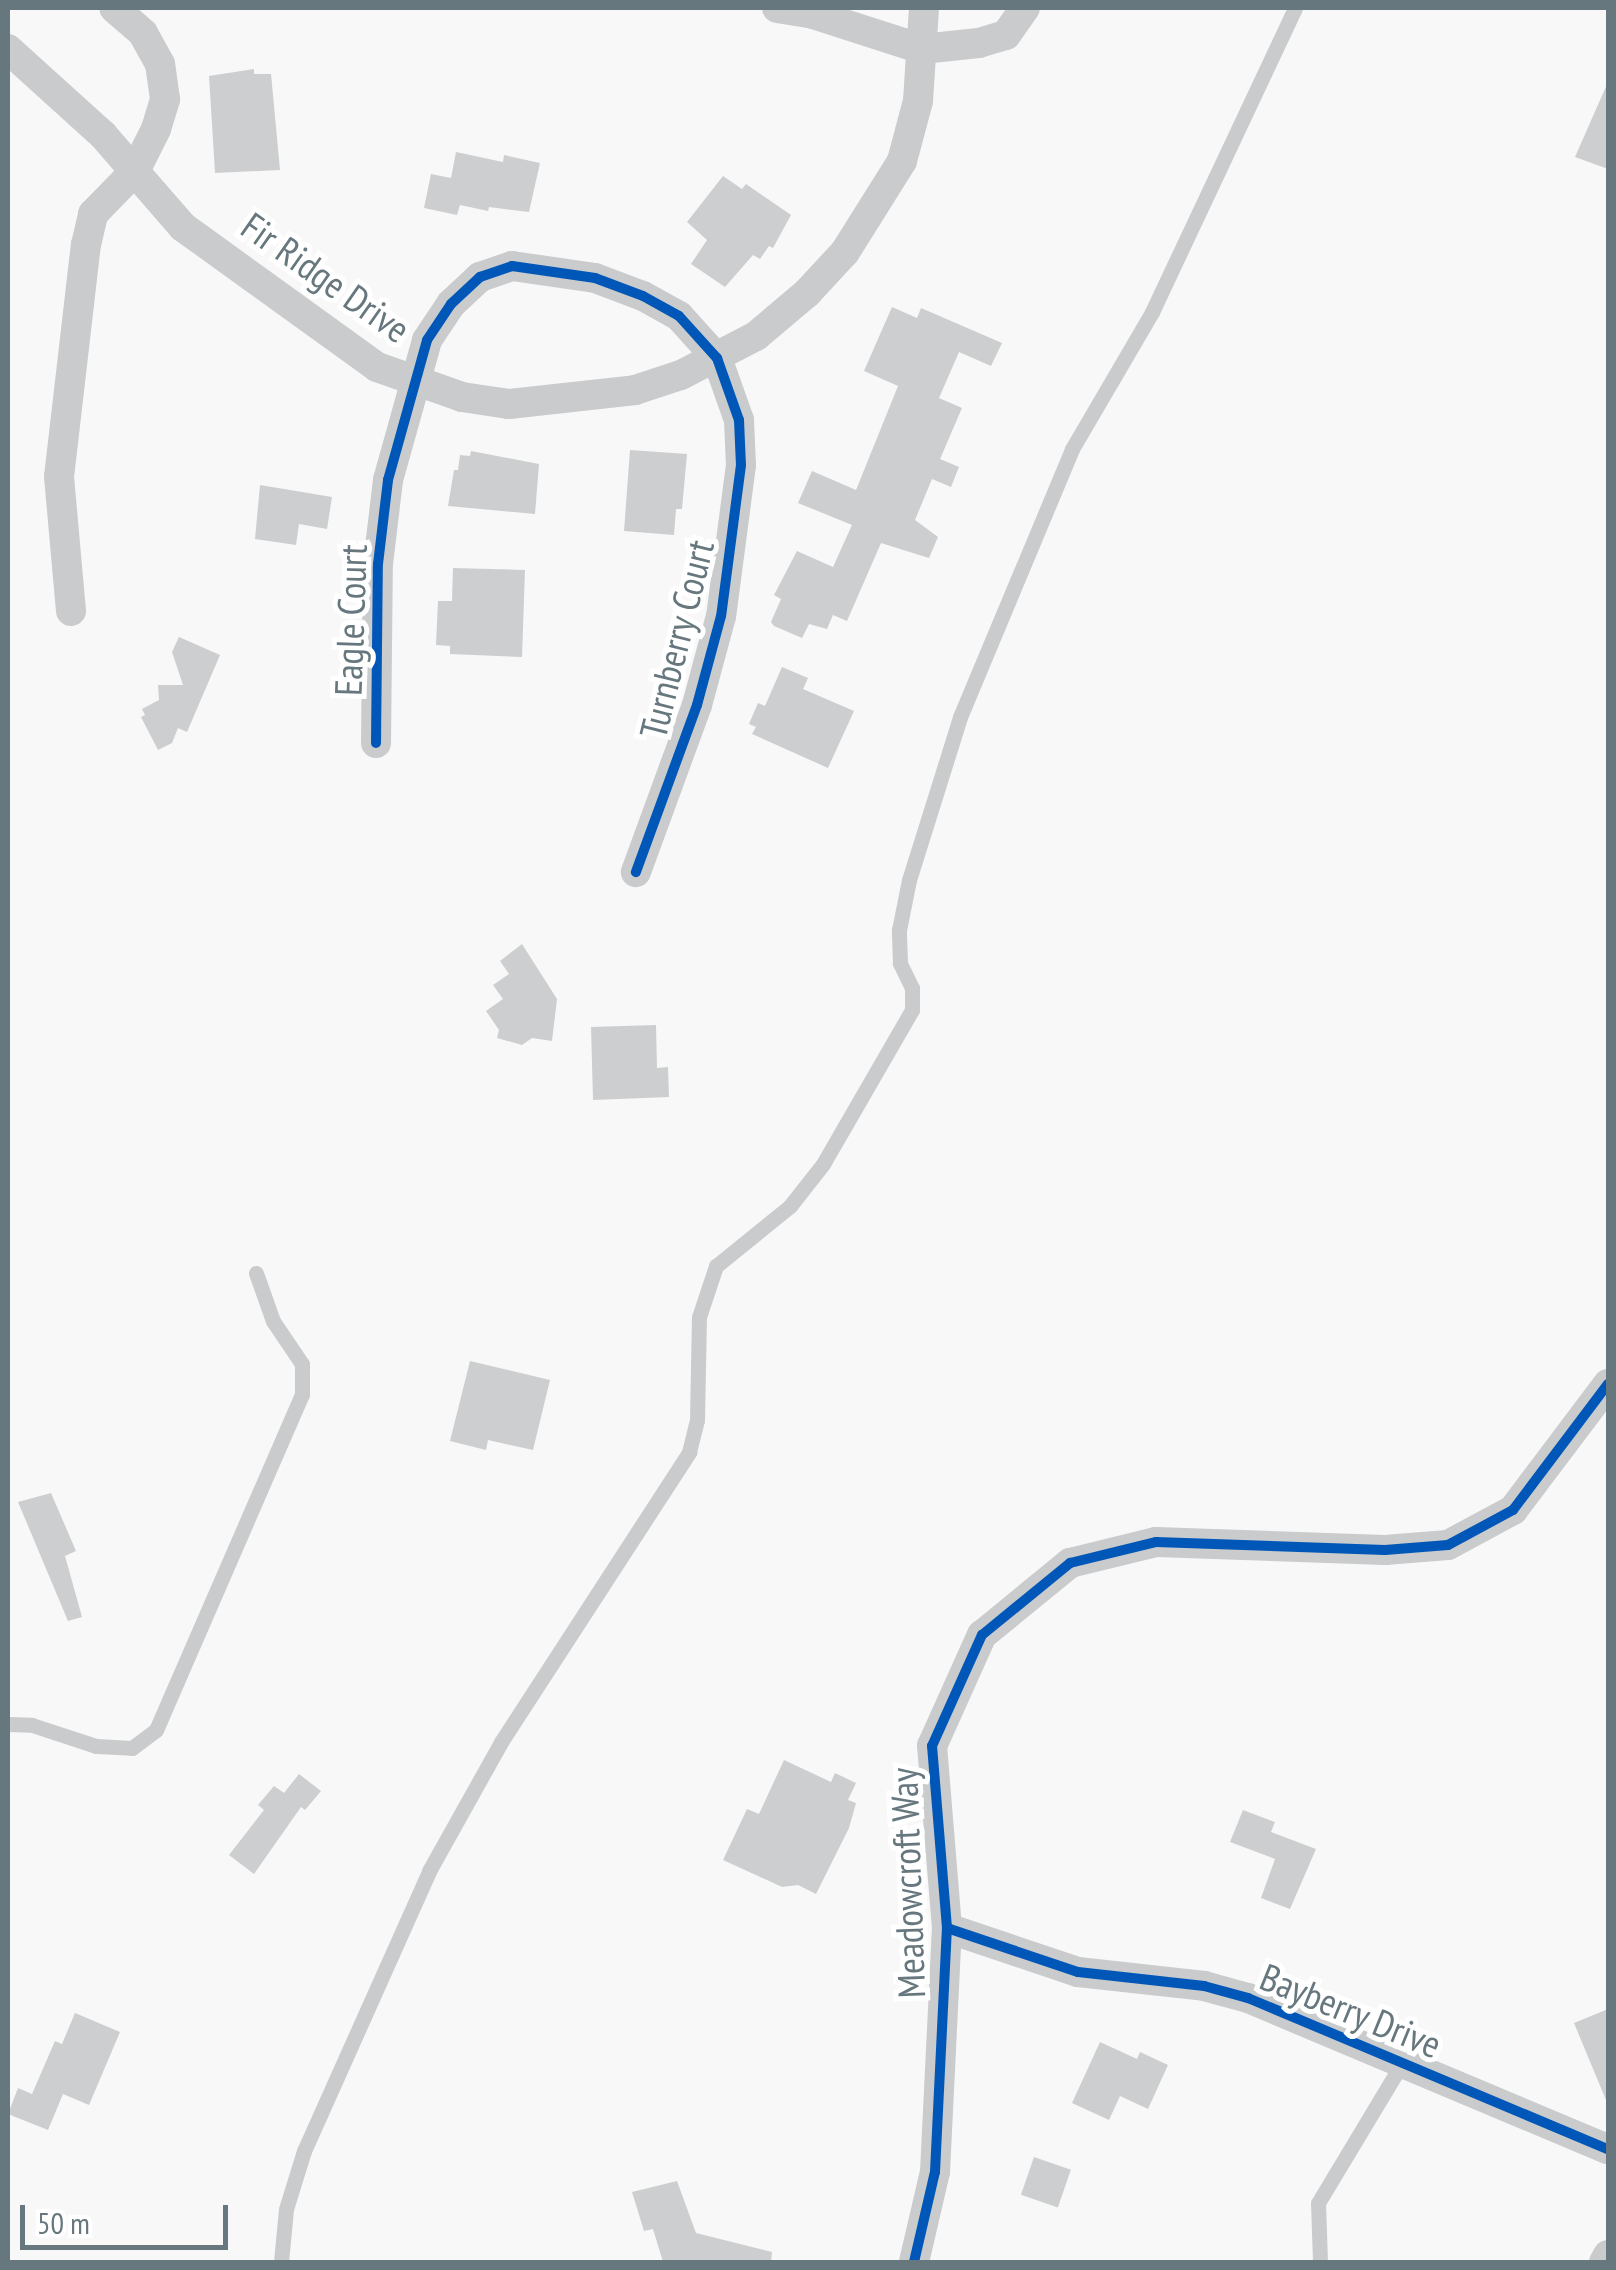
<!DOCTYPE html>
<html>
<head>
<meta charset="utf-8">
<style>
	body { margin:0 }
	#map { position:relative; width:1616px; height:2270px; overflow:hidden; background:#f8f8f8; font-family:"PT Sans Narrow",sans-serif }
	div>[style] { position:absolute }
	.building>* { inset:0; background:#cccecf; transform-origin:0 0 }
	.lane>* { height:15px; margin:-7.5px; padding:0 7.5px; transform-origin:7.5px; border-radius:7.5px; background:#c9cbcc }
	.street>* { height:30px; margin:-15px; padding:0 15px; transform-origin:15px; border-radius:15px; background:#c9cbcc }
	.cycleway>* { height:10px; margin:-5px; padding:0 5px; transform-origin:5px; border-radius:5px; background:#0057b8 }
	span { translate:-50% -50%; white-space:nowrap; text-align:center; line-height:1.15; -webkit-text-stroke:10px #fff; paint-order:stroke }
	.street-label { font-size:38px; color:#67777e }
	.frame { position:absolute; inset:0; border:10px solid #67777e; pointer-events:none }
	.scale { position:absolute; left:20px; top:2205px; width:208px; height:45px; box-sizing:border-box; border:5px solid #67777e; border-top:0; padding-left:12px; font-size:30px; line-height:35px; white-space:nowrap; color:#67777e; -webkit-text-stroke:8px #fff; paint-order:stroke }
</style>
</head>
<body>
<div id="map">
	<div class="building">
		<div style="clip-path:polygon(254px 69px,254px 74px,271px 74px,280px 170px,215px 173px,209px 76px)"></div>
		<div style="clip-path:polygon(1608px 82px,1608px 169px,1575px 157px)"></div>
		<div style="clip-path:polygon(456px 152px,503px 162px,504px 155px,540px 163px,529px 212px,489px 207px,488px 211px,460px 205px,457px 215px,424px 208px,431px 174px,451px 178px)"></div>
		<div style="clip-path:polygon(723px 176px,742px 189px,746px 184px,791px 215px,773px 248px,769px 246px,760px 259px,753px 255px,725px 287px,691px 264px,707px 240px,687px 222px)"></div>
		<div style="clip-path:polygon(892px 307px,917px 318px,921px 308px,1002px 343px,991px 366px,959px 352px,939px 398px,962px 408px,940px 459px,959px 467px,951px 487px,932px 479px,915px 520px,938px 537px,929px 558px,881px 543px,847px 621px,833px 615px,827px 629px,809px 624px,802px 638px,774px 626px,771px 622px,781px 599px,774px 595px,797px 551px,833px 567px,852px 525px,798px 503px,812px 471px,856px 490px,898px 386px,864px 371px)"></div>
		<div style="clip-path:polygon(630px 450px,687px 454px,682px 509px,676px 509px,674px 535px,624px 531px)"></div>
		<div style="clip-path:polygon(471px 451px,539px 464px,535px 514px,448px 506px,454px 470px,458px 470px,460px 455px,470px 456px)"></div>
		<div style="clip-path:polygon(260px 485px,332px 497px,327px 529px,299px 524px,296px 545px,255px 539px)"></div>
		<div style="clip-path:polygon(453px 568px,525px 570px,522px 657px,450px 654px,450px 646px,436px 645px,438px 601px,452px 601px)"></div>
		<div style="clip-path:polygon(179px 637px,220px 655px,187px 732px,178px 728px,172px 743px,158px 750px,141px 717px,145px 715px,142px 709px,159px 700px,158px 685px,183px 685px,172px 652px)"></div>
		<div style="clip-path:polygon(782px 667px,808px 678px,803px 689px,854px 711px,828px 768px,752px 734px,756px 727px,749px 724px,758px 703px,765px 706px)"></div>
		<div style="clip-path:polygon(522px 944px,557px 999px,552px 1041px,532px 1038px,522px 1045px,497px 1038px,499px 1030px,486px 1011px,503px 999px,493px 985px,509px 974px,500px 961px)"></div>
		<div style="clip-path:polygon(656px 1025px,657px 1068px,668px 1067px,669px 1097px,593px 1100px,591px 1027px)"></div>
		<div style="clip-path:polygon(470px 1361px,550px 1380px,533px 1450px,488px 1440px,486px 1450px,450px 1441px)"></div>
		<div style="clip-path:polygon(51px 1493px,76px 1551px,65px 1556px,82px 1617px,68px 1621px,18px 1502px)"></div>
		<div style="clip-path:polygon(784px 1760px,831px 1782px,835px 1773px,856px 1783px,848px 1800px,856px 1803px,849px 1828px,816px 1894px,798px 1885px,782px 1887px,723px 1860px,747px 1809px,759px 1814px)"></div>
		<div style="clip-path:polygon(299px 1774px,321px 1791px,305px 1810px,301px 1807px,254px 1874px,229px 1855px,264px 1810px,258px 1805px,274px 1786px,284px 1793px)"></div>
		<div style="clip-path:polygon(1243px 1810px,1275px 1822px,1271px 1832px,1316px 1849px,1290px 1909px,1261px 1898px,1275px 1859px,1230px 1842px)"></div>
		<div style="clip-path:polygon(1608px 2009px,1608px 2105px,1574px 2023px)"></div>
		<div style="clip-path:polygon(75px 2013px,120px 2032px,89px 2105px,63px 2094px,48px 2130px,8px 2114px,18px 2088px,32px 2094px,55px 2041px,62px 2044px)"></div>
		<div style="clip-path:polygon(1100px 2042px,1137px 2059px,1140px 2052px,1168px 2065px,1148px 2109px,1120px 2096px,1109px 2120px,1072px 2103px)"></div>
		<div style="left:1034px;top:2157px;width:39px;height:40px;rotate:19deg"></div>
		<div style="clip-path:polygon(677px 2181px,696px 2233px,772px 2252px,771px 2262px,663px 2262px,653px 2229px,644px 2231px,632px 2192px)"></div>
	</div>
	<div class="lane">
		<div style="left:8px;top:1724px;width:24px;rotate:2deg"></div>
		<div style="left:32px;top:1725px;width:67px;rotate:18.2deg"></div>
		<div style="left:96px;top:1746px;width:36px;rotate:3deg"></div>
		<div style="left:132px;top:1748px;width:30px;rotate:-37deg"></div>
		<div style="left:156px;top:1730px;width:365px;rotate:-66.5deg"></div>
		<div style="left:302px;top:1395px;width:31px;rotate:-90deg"></div>
		<div style="left:302px;top:1364px;width:52px;rotate:-124deg"></div>
		<div style="left:273px;top:1321px;width:51px;rotate:-109.5deg"></div>
		<div style="left:281px;top:2262px;width:53px;rotate:-84.6deg"></div>
		<div style="left:286px;top:2209px;width:61px;rotate:-72.8deg"></div>
		<div style="left:304px;top:2151px;width:307px;rotate:-65.9deg"></div>
		<div style="left:429px;top:1871px;width:148px;rotate:-60.8deg"></div>
		<div style="left:501px;top:1742px;width:346px;rotate:-57deg"></div>
		<div style="left:689px;top:1452px;width:33px;rotate:-76deg"></div>
		<div style="left:697px;top:1420px;width:103px;rotate:-88.9deg"></div>
		<div style="left:699px;top:1317px;width:54px;rotate:-71.6deg"></div>
		<div style="left:716px;top:1266px;width:95px;rotate:-39deg"></div>
		<div style="left:790px;top:1206px;width:53px;rotate:-51.8deg"></div>
		<div style="left:823px;top:1164px;width:178px;rotate:-60deg"></div>
		<div style="left:912px;top:1010px;width:22px;rotate:-90deg"></div>
		<div style="left:912px;top:988px;width:28px;rotate:-116deg"></div>
		<div style="left:900px;top:963px;width:33px;rotate:-92deg"></div>
		<div style="left:899px;top:930px;width:51px;rotate:-78.7deg"></div>
		<div style="left:909px;top:880px;width:171px;rotate:-72.6deg"></div>
		<div style="left:960px;top:717px;width:290px;rotate:-67.3deg"></div>
		<div style="left:1072px;top:449px;width:159px;rotate:-59.7deg"></div>
		<div style="left:1152px;top:312px;width:336px;rotate:-64.8deg"></div>
		<div style="left:1320px;top:2262px;width:59px;rotate:-91.9deg"></div>
		<div style="left:1318px;top:2203px;width:163px;rotate:-59deg"></div>
	</div>
	<div class="street">
		<div style="left:777px;top:8px;width:36px;rotate:9deg"></div>
		<div style="left:813px;top:14px;width:114px;rotate:17.8deg"></div>
		<div style="left:922px;top:49px;width:57px;rotate:-6deg"></div>
		<div style="left:979px;top:43px;width:28px;rotate:-17deg"></div>
		<div style="left:1006px;top:35px;width:33px;rotate:-55deg"></div>
		<div style="left:8px;top:49px;width:128px;rotate:42.2deg"></div>
		<div style="left:103px;top:135px;width:122px;rotate:49deg"></div>
		<div style="left:183px;top:227px;width:239px;rotate:35.8deg"></div>
		<div style="left:377px;top:367px;width:90px;rotate:19.4deg"></div>
		<div style="left:462px;top:397px;width:48px;rotate:8.5deg"></div>
		<div style="left:509px;top:404px;width:127px;rotate:-6.3deg"></div>
		<div style="left:635px;top:390px;width:48px;rotate:-18.1deg"></div>
		<div style="left:681px;top:375px;width:85px;rotate:-27.5deg"></div>
		<div style="left:756px;top:336px;width:67px;rotate:-40.1deg"></div>
		<div style="left:807px;top:293px;width:56px;rotate:-47.2deg"></div>
		<div style="left:845px;top:252px;width:107px;rotate:-57.9deg"></div>
		<div style="left:902px;top:161px;width:62px;rotate:-75.1deg"></div>
		<div style="left:918px;top:101px;width:93px;rotate:-86.3deg"></div>
		<div style="left:71px;top:611px;width:135px;rotate:-95.1deg"></div>
		<div style="left:59px;top:477px;width:234px;rotate:-83.4deg"></div>
		<div style="left:86px;top:245px;width:32px;rotate:-77deg"></div>
		<div style="left:93px;top:214px;width:60px;rotate:-45.7deg"></div>
		<div style="left:135px;top:171px;width:47px;rotate:-63.4deg"></div>
		<div style="left:156px;top:129px;width:31px;rotate:-73deg"></div>
		<div style="left:165px;top:99px;width:35px;rotate:-98deg"></div>
		<div style="left:160px;top:64px;width:35px;rotate:-119deg"></div>
		<div style="left:143px;top:33px;width:38px;rotate:-139deg"></div>
		<div style="left:376px;top:743px;width:179px;rotate:-89.4deg"></div>
		<div style="left:378px;top:564px;width:85px;rotate:-83.2deg"></div>
		<div style="left:388px;top:480px;width:145px;rotate:-74.4deg"></div>
		<div style="left:427px;top:340px;width:43px;rotate:-56.3deg"></div>
		<div style="left:451px;top:304px;width:40px;rotate:-43deg"></div>
		<div style="left:480px;top:277px;width:34px;rotate:-19deg"></div>
		<div style="left:512px;top:266px;width:84px;rotate:8.2deg"></div>
		<div style="left:595px;top:278px;width:51px;rotate:20.6deg"></div>
		<div style="left:643px;top:296px;width:41px;rotate:29.1deg"></div>
		<div style="left:679px;top:316px;width:57px;rotate:47.9deg"></div>
		<div style="left:717px;top:358px;width:66px;rotate:70.5deg"></div>
		<div style="left:739px;top:420px;width:45px;rotate:87.5deg"></div>
		<div style="left:741px;top:465px;width:152px;rotate:97.5deg"></div>
		<div style="left:721px;top:616px;width:92px;rotate:105.1deg"></div>
		<div style="left:697px;top:705px;width:178px;rotate:110.1deg"></div>
		<div style="left:947px;top:1928px;width:138px;rotate:18.6deg"></div>
		<div style="left:1078px;top:1972px;width:127px;rotate:6.3deg"></div>
		<div style="left:1204px;top:1986px;width:46px;rotate:15.3deg"></div>
		<div style="left:1248px;top:1998px;width:390px;rotate:22.8deg"></div>
		<div style="left:914px;top:2262px;width:92px;rotate:-76.9deg"></div>
		<div style="left:935px;top:2172px;width:244px;rotate:-87.2deg"></div>
		<div style="left:947px;top:1928px;width:183px;rotate:-94.7deg"></div>
		<div style="left:932px;top:1746px;width:122px;rotate:-65.8deg"></div>
		<div style="left:982px;top:1635px;width:114px;rotate:-39.3deg"></div>
		<div style="left:1070px;top:1563px;width:89px;rotate:-13.7deg"></div>
		<div style="left:1156px;top:1542px;width:229px;rotate:2deg"></div>
		<div style="left:1385px;top:1550px;width:63px;rotate:-4.5deg"></div>
		<div style="left:1448px;top:1545px;width:74px;rotate:-28.3deg"></div>
		<div style="left:1513px;top:1510px;width:158px;rotate:-53deg"></div>
		<div style="left:1604px;top:2262px;width:8px;rotate:-60deg"></div>
	</div>
	<div class="cycleway">
		<div style="left:376px;top:743px;width:179px;rotate:-89.4deg"></div>
		<div style="left:378px;top:564px;width:85px;rotate:-83.2deg"></div>
		<div style="left:388px;top:480px;width:145px;rotate:-74.4deg"></div>
		<div style="left:427px;top:340px;width:43px;rotate:-56.3deg"></div>
		<div style="left:451px;top:304px;width:40px;rotate:-43deg"></div>
		<div style="left:480px;top:277px;width:34px;rotate:-19deg"></div>
		<div style="left:512px;top:266px;width:84px;rotate:8.2deg"></div>
		<div style="left:595px;top:278px;width:51px;rotate:20.6deg"></div>
		<div style="left:643px;top:296px;width:41px;rotate:29.1deg"></div>
		<div style="left:679px;top:316px;width:57px;rotate:47.9deg"></div>
		<div style="left:717px;top:358px;width:66px;rotate:70.5deg"></div>
		<div style="left:739px;top:420px;width:45px;rotate:87.5deg"></div>
		<div style="left:741px;top:465px;width:152px;rotate:97.5deg"></div>
		<div style="left:721px;top:616px;width:92px;rotate:105.1deg"></div>
		<div style="left:697px;top:705px;width:178px;rotate:110.1deg"></div>
		<div style="left:947px;top:1928px;width:138px;rotate:18.6deg"></div>
		<div style="left:1078px;top:1972px;width:127px;rotate:6.3deg"></div>
		<div style="left:1204px;top:1986px;width:46px;rotate:15.3deg"></div>
		<div style="left:1248px;top:1998px;width:390px;rotate:22.8deg"></div>
		<div style="left:914px;top:2262px;width:92px;rotate:-76.9deg"></div>
		<div style="left:935px;top:2172px;width:244px;rotate:-87.2deg"></div>
		<div style="left:947px;top:1928px;width:183px;rotate:-94.7deg"></div>
		<div style="left:932px;top:1746px;width:122px;rotate:-65.8deg"></div>
		<div style="left:982px;top:1635px;width:114px;rotate:-39.3deg"></div>
		<div style="left:1070px;top:1563px;width:89px;rotate:-13.7deg"></div>
		<div style="left:1156px;top:1542px;width:229px;rotate:2deg"></div>
		<div style="left:1385px;top:1550px;width:63px;rotate:-4.5deg"></div>
		<div style="left:1448px;top:1545px;width:74px;rotate:-28.3deg"></div>
		<div style="left:1513px;top:1510px;width:158px;rotate:-53deg"></div>
	</div>
	<div class="street-label">
		<span style="left:326px;top:277px;rotate:35deg">Fir Ridge Drive</span>
		<span style="left:350px;top:620px;rotate:-88deg">Eagle Court</span>
		<span style="left:676px;top:639px;rotate:-76deg">Turnberry Court</span>
		<span style="left:907px;top:1883px;rotate:-92deg">Meadowcroft Way</span>
		<span style="left:1351px;top:2010px;rotate:22deg">Bayberry Drive</span>
	</div>
	<div class="frame"></div>
	<div class="scale">50 m</div>
</div>
</body>
</html>
